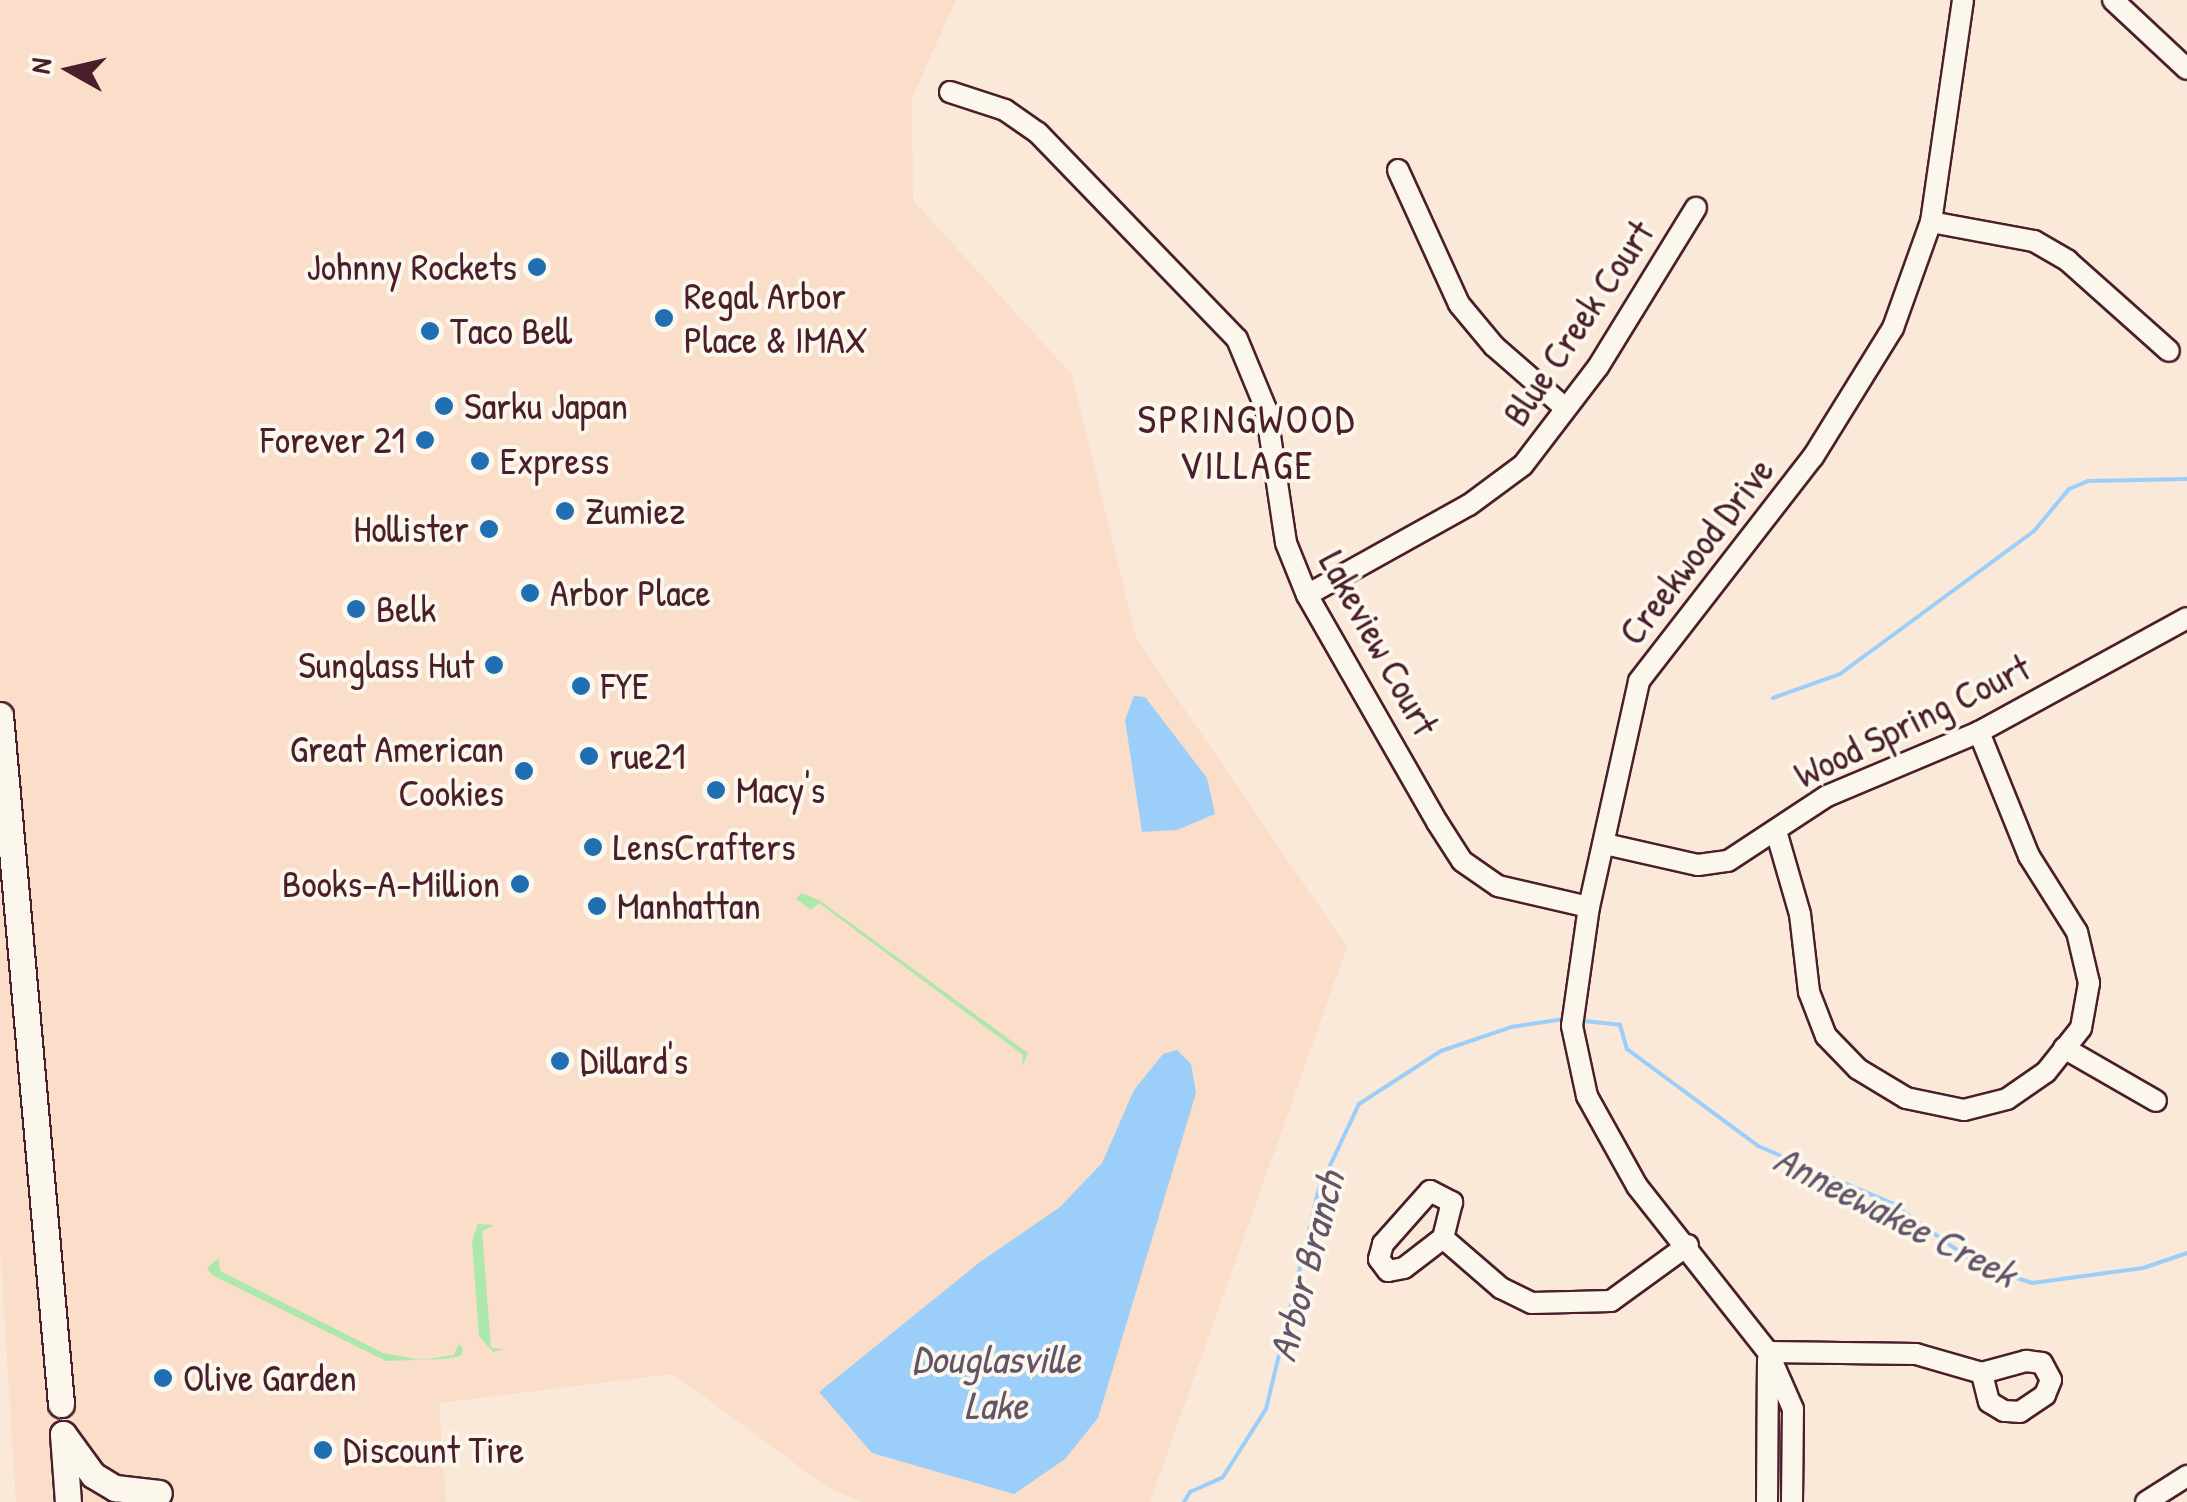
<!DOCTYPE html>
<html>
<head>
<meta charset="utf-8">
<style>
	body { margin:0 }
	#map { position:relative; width:2187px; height:1502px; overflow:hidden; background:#fae8d8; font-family:"Patrick Hand",sans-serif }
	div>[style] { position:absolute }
	.built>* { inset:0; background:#fadeca }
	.green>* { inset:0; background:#ace7ac }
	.water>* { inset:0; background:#9bcff9 }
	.stream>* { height:4px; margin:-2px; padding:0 2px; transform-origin:2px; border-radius:2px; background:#9bcff9 }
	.roads { filter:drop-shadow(2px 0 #4a1f2b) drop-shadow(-2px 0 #4a1f2b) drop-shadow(0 2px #4a1f2b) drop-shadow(0 -2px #4a1f2b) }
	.minor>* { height:20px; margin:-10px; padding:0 10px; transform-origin:10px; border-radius:10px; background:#fbf7ec }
	.major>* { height:25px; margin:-12.5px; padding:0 12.5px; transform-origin:12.5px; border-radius:12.5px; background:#fbf7ec }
	.dots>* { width:28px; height:28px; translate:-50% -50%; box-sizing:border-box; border:5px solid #fbf7ec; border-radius:50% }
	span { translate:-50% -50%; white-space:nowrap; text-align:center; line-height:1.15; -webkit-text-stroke:8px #fbf7ec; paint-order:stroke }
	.poi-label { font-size:38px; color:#4a1f2b }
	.right { translate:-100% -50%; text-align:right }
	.left { translate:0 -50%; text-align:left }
	.street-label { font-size:38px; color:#4a1f2b }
	.neighbourhood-label { font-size:40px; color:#4a1f2b; letter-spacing:2.5px }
	.water-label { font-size:40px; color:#625469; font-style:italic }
	.north { position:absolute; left:20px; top:20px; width:100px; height:100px; -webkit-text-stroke:8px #fbf7ec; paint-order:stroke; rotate:278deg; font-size:28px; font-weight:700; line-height:40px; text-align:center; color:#4a1f2b }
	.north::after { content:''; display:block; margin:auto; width:35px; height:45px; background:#4a1f2b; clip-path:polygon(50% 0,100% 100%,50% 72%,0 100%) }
</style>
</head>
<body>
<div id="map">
	<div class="built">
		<div style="clip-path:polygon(0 0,956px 0,912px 98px,913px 200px,1072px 375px,1136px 638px,1347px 947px,1150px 1502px,862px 1502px,827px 1487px,673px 1374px,439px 1403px,446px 1502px,16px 1502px,0 1247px)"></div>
	</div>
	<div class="green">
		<div style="clip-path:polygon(801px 893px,819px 900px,1028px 1053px,1022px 1067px,1023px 1055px,819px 903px,811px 910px,796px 899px)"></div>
		<div style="clip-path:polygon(478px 1224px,494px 1225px,482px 1231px,491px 1348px,504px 1349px,493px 1352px,479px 1336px,472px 1241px)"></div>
		<div style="clip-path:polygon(219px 1258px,220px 1271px,383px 1353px,421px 1360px,454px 1355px,459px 1343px,463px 1350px,460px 1356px,447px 1359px,386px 1361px,212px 1275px,207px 1268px)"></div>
	</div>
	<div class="water">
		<div style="clip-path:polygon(1134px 696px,1145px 697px,1207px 778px,1215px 814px,1177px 830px,1142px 832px,1125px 720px)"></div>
		<div style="clip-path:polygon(1177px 1050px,1191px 1064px,1196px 1093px,1098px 1418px,1065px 1459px,1014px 1494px,872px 1453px,819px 1392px,980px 1262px,1060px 1207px,1102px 1163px,1134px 1090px,1163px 1054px)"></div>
	</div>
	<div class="stream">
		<div style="left:1773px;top:698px;width:71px;rotate:-19.7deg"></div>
		<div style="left:1840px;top:674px;width:241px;rotate:-36.4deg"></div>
		<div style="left:2034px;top:531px;width:55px;rotate:-50.2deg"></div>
		<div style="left:2069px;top:489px;width:21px;rotate:-23deg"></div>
		<div style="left:2088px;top:481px;width:99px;rotate:-1.2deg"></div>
		<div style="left:1584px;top:1021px;width:36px;rotate:6deg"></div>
		<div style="left:1620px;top:1025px;width:25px;rotate:74deg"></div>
		<div style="left:1627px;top:1049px;width:163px;rotate:36.5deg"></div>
		<div style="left:1758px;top:1146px;width:147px;rotate:23.2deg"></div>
		<div style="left:1893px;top:1204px;width:105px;rotate:35.7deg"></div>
		<div style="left:1978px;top:1265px;width:57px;rotate:18.4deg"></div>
		<div style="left:2032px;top:1283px;width:112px;rotate:-7.7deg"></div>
		<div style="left:2143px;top:1268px;width:46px;rotate:-18.8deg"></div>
		<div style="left:1184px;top:1502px;width:12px;rotate:-59deg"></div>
		<div style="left:1190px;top:1492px;width:36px;rotate:-24deg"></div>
		<div style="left:1223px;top:1477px;width:80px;rotate:-57.7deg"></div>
		<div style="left:1266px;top:1409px;width:226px;rotate:-76.5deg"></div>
		<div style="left:1319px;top:1189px;width:94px;rotate:-64.8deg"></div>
		<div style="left:1359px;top:1104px;width:98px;rotate:-32.9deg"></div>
		<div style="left:1441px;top:1051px;width:74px;rotate:-18.9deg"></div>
		<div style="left:1511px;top:1027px;width:54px;rotate:-8.6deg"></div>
	</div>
	<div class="roads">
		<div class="minor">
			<div style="left:2113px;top:0;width:101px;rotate:43deg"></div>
			<div style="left:950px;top:92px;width:58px;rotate:18.1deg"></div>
			<div style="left:1005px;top:110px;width:40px;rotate:34.9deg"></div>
			<div style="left:1038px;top:133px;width:286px;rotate:46deg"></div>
			<div style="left:1237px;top:339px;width:76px;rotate:67.5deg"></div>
			<div style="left:1266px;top:409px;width:135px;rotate:81.5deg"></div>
			<div style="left:1286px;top:543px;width:56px;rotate:68deg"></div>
			<div style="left:1307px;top:595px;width:262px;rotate:60.2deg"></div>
			<div style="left:1437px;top:822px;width:46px;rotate:57.3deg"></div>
			<div style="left:1462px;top:861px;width:44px;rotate:34.8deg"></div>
			<div style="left:1498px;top:886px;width:93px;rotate:13deg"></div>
			<div style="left:1398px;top:170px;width:147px;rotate:65.5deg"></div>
			<div style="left:1459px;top:304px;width:55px;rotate:50.2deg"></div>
			<div style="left:1494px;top:346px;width:94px;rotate:41.1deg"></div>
			<div style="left:1931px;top:222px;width:105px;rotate:10.5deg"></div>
			<div style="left:2034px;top:241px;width:39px;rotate:30deg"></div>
			<div style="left:2068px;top:261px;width:135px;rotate:41.7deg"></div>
			<div style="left:1307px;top:595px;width:185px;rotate:-29.1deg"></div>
			<div style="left:1469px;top:505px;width:67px;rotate:-36.5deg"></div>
			<div style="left:1523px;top:465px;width:123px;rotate:-52.6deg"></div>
			<div style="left:1598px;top:367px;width:187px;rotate:-58.4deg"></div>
			<div style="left:1776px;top:831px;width:86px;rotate:73.9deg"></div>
			<div style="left:1800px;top:914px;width:79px;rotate:83.4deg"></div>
			<div style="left:1809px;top:992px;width:47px;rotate:68.9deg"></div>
			<div style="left:1826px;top:1036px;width:46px;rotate:45.9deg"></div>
			<div style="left:1858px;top:1069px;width:56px;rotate:31.1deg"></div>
			<div style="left:1906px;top:1098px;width:59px;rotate:11.7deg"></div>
			<div style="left:1964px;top:1110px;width:44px;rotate:-14.3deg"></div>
			<div style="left:2007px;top:1099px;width:47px;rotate:-34.7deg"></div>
			<div style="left:2046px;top:1072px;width:56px;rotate:-51.5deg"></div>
			<div style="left:2081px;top:1028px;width:46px;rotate:-79.9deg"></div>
			<div style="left:2089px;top:983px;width:52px;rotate:-103.2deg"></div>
			<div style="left:2077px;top:932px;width:90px;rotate:-122.3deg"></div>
			<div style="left:2029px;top:856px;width:134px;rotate:-112deg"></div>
			<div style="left:1605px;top:844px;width:95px;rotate:12.7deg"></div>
			<div style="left:1698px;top:865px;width:30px;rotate:-8deg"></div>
			<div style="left:1728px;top:861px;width:118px;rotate:-33.3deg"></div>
			<div style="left:1827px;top:796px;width:165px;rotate:-22.8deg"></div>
			<div style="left:1979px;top:732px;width:237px;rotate:-28.7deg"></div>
			<div style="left:2064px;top:1048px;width:106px;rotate:29.9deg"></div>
			<div style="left:1443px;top:1238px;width:49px;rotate:142.4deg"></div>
			<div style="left:1404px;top:1268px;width:16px;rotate:169deg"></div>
			<div style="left:1388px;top:1271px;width:15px;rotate:-127deg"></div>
			<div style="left:1379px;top:1259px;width:16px;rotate:-75deg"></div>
			<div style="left:1383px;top:1244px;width:71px;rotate:-48.4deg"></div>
			<div style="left:1430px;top:1191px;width:25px;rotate:27deg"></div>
			<div style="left:1452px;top:1202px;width:37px;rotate:104deg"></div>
			<div style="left:1443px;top:1238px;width:77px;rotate:40.8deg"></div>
			<div style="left:1501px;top:1288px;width:34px;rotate:26deg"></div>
			<div style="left:1532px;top:1303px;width:79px;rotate:-1.5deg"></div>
			<div style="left:1611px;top:1301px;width:95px;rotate:-36deg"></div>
			<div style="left:1768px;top:1352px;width:148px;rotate:0.8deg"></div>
			<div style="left:1916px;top:1354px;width:69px;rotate:16.1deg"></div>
			<div style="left:1982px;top:1373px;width:46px;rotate:-15.3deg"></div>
			<div style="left:2026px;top:1361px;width:16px;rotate:7deg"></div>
			<div style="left:2042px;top:1363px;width:19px;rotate:62deg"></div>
			<div style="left:2051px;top:1380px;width:16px;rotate:112deg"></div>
			<div style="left:2045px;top:1395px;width:30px;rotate:146deg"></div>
			<div style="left:2020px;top:1412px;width:16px;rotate:-176deg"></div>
			<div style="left:2004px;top:1411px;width:17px;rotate:-149deg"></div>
			<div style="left:1989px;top:1402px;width:30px;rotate:-104deg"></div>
			<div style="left:1767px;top:1502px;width:143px;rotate:-89.6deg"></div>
			<div style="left:1792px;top:1502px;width:93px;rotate:-89.4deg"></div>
			<div style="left:1793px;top:1409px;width:62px;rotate:-113.7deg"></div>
			<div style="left:1768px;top:1352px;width:211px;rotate:-128.3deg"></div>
			<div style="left:1637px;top:1186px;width:103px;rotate:-119.1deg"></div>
			<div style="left:1587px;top:1096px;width:72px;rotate:-102.1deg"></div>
			<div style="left:1572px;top:1026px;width:120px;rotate:-81.9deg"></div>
			<div style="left:1589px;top:907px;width:231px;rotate:-77.5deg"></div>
			<div style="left:1639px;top:681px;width:284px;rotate:-52.2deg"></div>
			<div style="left:1813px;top:457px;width:152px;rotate:-58.2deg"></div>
			<div style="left:1893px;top:328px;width:113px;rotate:-70.3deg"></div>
			<div style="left:1931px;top:222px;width:224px;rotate:-81.8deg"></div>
			<div style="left:2146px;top:1502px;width:49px;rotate:-32.4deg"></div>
		</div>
		<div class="major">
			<div style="left:0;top:715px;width:692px;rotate:84.94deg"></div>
			<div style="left:63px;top:1434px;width:51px;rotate:53.8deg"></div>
			<div style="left:93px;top:1475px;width:26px;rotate:31deg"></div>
			<div style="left:115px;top:1488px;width:44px;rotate:6.5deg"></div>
			<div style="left:63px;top:1434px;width:68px;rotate:85.8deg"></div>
		</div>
	</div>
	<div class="dots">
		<div style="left:537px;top:267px;background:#1f6fb2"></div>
		<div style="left:664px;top:318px;background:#1f6fb2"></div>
		<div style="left:430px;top:331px;background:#1f6fb2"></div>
		<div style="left:444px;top:406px;background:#1f6fb2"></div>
		<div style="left:425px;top:440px;background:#1f6fb2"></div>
		<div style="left:480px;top:461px;background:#1f6fb2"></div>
		<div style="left:565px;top:511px;background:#1f6fb2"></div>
		<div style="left:489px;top:529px;background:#1f6fb2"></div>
		<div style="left:530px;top:593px;background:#1f6fb2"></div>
		<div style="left:356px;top:609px;background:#1f6fb2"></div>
		<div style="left:494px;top:665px;background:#1f6fb2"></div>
		<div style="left:581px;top:686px;background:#1f6fb2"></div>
		<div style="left:589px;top:756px;background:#1f6fb2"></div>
		<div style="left:524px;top:771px;background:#1f6fb2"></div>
		<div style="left:716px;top:790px;background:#1f6fb2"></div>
		<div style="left:593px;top:847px;background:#1f6fb2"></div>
		<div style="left:520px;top:884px;background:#1f6fb2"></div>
		<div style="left:597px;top:906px;background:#1f6fb2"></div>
		<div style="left:560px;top:1061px;background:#1f6fb2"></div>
		<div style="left:163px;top:1378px;background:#1f6fb2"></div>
		<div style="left:323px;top:1450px;background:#1f6fb2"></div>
	</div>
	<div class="poi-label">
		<span class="right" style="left:517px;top:267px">Johnny Rockets</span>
		<span class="left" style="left:684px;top:318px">Regal Arbor<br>Place &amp; IMAX</span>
		<span class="left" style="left:450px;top:331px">Taco Bell</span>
		<span class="left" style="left:464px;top:406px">Sarku Japan</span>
		<span class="right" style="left:405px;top:440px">Forever 21</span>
		<span class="left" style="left:500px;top:461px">Express</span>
		<span class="left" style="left:585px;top:511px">Zumiez</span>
		<span class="right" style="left:469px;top:529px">Hollister</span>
		<span class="left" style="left:550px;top:593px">Arbor Place</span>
		<span class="left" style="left:376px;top:609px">Belk</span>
		<span class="right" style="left:474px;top:665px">Sunglass Hut</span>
		<span class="left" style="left:601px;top:686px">FYE</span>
		<span class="right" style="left:504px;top:771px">Great American<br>Cookies</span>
		<span class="left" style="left:609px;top:756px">rue21</span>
		<span class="left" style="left:736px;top:790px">Macy's</span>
		<span class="left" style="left:613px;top:847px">LensCrafters</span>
		<span class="right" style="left:500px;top:884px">Books-A-Million</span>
		<span class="left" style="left:617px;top:906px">Manhattan</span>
		<span class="left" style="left:580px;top:1061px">Dillard's</span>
		<span class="left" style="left:183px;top:1378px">Olive Garden</span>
		<span class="left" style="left:343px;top:1450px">Discount Tire</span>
	</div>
	<div class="street-label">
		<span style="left:1578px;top:323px;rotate:-56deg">Blue Creek Court</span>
		<span style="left:1696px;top:551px;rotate:-52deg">Creekwood Drive</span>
		<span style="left:1379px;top:643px;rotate:61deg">Lakeview Court</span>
		<span style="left:1912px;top:721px;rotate:-26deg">Wood Spring Court</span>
	</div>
	<div class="neighbourhood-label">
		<span style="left:1247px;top:441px">SPRINGWOOD<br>VILLAGE</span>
	</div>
	<div class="water-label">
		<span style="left:1896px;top:1215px;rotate:27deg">Anneewakee Creek</span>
		<span style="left:1305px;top:1266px;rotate:-75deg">Arbor Branch</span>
		<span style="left:996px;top:1381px">Douglasville<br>Lake</span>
	</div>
	<div class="north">N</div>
</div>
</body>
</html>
